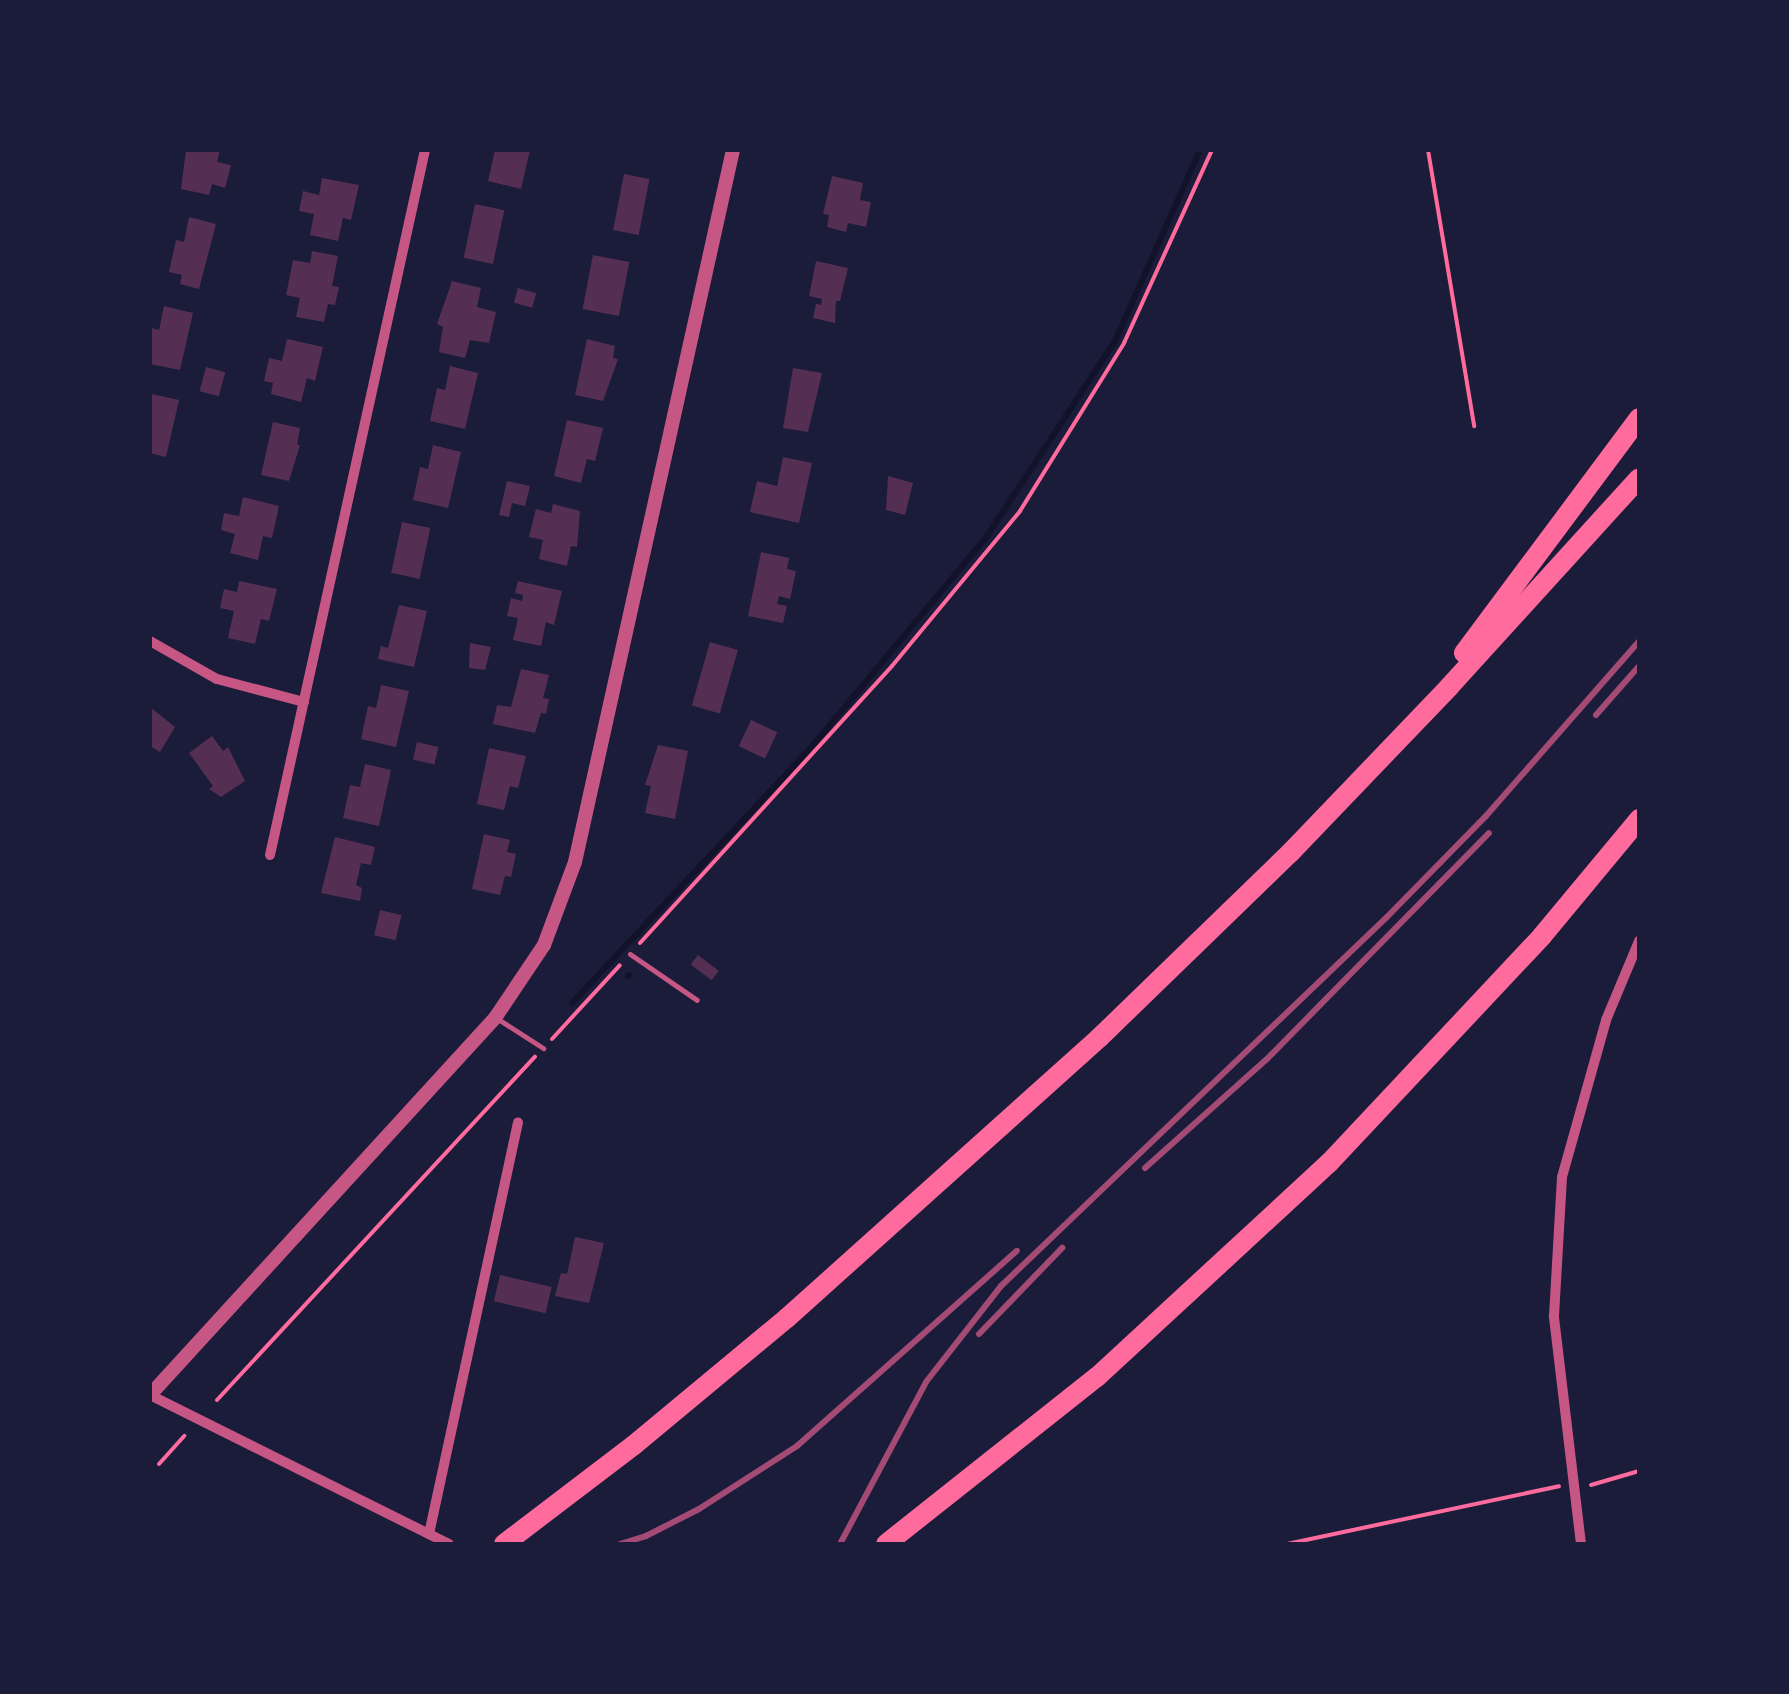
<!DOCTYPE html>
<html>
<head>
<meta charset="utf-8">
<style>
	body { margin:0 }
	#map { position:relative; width:1789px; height:1694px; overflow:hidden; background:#1b1b3a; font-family:"Asap Condensed",sans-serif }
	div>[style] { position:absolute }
	.stream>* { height:6px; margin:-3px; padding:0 3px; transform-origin:3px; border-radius:3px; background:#12122b }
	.building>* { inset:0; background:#542f53; transform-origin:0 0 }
	.path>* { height:4px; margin:-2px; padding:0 2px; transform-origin:2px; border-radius:2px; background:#ff6b9d }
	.service>* { height:5px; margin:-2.5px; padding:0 2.5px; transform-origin:2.5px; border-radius:2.5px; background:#c65784 }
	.minor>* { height:10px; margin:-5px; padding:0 5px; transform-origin:5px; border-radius:5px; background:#c65784 }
	.tertiary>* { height:14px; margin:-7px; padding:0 7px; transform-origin:7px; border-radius:7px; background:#c65784 }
	.motorway>* { height:20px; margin:-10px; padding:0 10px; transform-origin:10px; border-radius:10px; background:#ff6b9d }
	.rail>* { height:6px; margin:-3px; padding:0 3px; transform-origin:3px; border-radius:3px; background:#a44b75 }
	span { translate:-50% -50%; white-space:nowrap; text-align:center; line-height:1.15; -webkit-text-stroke:10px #1b1b3a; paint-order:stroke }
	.frame { position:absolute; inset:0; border:152px solid #1b1b3a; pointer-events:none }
</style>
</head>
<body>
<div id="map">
	<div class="stream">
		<div style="left:628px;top:976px;width:2px;rotate:-27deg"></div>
		<div style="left:572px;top:1003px;width:354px;rotate:-46.9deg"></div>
		<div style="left:814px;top:744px;width:271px;rotate:-50.2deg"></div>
		<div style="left:987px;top:536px;width:233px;rotate:-56.7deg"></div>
		<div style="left:1115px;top:341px;width:209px;rotate:-66deg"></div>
	</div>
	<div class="building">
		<div style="clip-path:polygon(186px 150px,220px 150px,217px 162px,231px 165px,225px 188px,212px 184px,209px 195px,181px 189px)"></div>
		<div style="clip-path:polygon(495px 150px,530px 150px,521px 189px,488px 181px)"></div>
		<div style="left:624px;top:174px;width:26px;height:57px;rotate:11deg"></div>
		<div style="clip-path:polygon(832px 176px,863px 183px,860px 200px,871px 202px,866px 227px,848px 223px,846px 232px,827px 227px,829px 215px,823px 214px)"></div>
		<div style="clip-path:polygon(322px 178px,359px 185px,351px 220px,343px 218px,338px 241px,310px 235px,314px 214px,299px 211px,303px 191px,319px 195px)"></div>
		<div style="left:475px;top:204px;width:30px;height:55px;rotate:12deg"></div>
		<div style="clip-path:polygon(189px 217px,216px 224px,199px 289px,180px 284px,182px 275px,169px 272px,176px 240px,184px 242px)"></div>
		<div style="clip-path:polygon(312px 251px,338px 256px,332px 286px,339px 287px,335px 305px,328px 304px,324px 322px,296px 317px,300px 298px,286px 295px,293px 260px,310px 263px)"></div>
		<div style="left:593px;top:255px;width:37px;height:55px;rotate:11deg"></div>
		<div style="clip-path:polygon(816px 261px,848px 268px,840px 301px,836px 301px,835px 323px,813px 318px,816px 304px,821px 305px,822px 299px,809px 296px)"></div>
		<div style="clip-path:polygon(452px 281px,481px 288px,477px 307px,496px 312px,489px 343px,470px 340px,465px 358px,439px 352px,443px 327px,437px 324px)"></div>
		<div style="left:518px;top:288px;width:19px;height:15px;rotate:16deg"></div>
		<div style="clip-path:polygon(164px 306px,193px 313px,180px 370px,150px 364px,152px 328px,159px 330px)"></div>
		<div style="clip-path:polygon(287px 339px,323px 347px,315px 381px,307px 378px,301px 402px,271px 394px,273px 383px,264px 381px,269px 358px,282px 361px)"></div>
		<div style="clip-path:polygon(587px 339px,615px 346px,613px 358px,618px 359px,603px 401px,575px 395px)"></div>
		<div style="clip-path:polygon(450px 366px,478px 373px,465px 429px,430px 421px,437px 388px,445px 390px)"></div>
		<div style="left:206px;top:367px;width:20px;height:25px;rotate:15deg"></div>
		<div style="clip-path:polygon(793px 368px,822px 373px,808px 432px,783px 428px)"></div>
		<div style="clip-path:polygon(152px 394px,179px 400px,166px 457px,150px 453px)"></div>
		<div style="clip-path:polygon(567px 420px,603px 428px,595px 461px,587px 459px,581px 483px,554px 476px)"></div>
		<div style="clip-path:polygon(273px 422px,300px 428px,297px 445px,300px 445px,289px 481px,261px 475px)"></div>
		<div style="clip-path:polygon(433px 445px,461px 452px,448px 508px,413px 500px,420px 467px,428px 469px)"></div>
		<div style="clip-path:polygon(783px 457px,812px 463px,799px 523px,750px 512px,757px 481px,777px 486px)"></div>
		<div style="clip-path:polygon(888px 476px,913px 483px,905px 515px,886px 510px)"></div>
		<div style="clip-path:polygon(507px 481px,530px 486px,525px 506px,512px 503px,509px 517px,499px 515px)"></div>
		<div style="clip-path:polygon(243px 497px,279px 506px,272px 538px,263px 536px,258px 560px,230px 553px,235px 534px,221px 530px,224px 513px,239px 516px)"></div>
		<div style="clip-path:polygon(553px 504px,580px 511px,577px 547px,571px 546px,567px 566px,539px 559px,543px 540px,529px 537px,536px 509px,551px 513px)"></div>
		<div style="left:402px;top:522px;width:29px;height:52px;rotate:12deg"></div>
		<div style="clip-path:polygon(761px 552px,789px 558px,787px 569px,796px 571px,790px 599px,779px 596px,777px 604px,787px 606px,783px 623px,748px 616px)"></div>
		<div style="clip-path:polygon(239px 581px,277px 589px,269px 621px,261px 619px,255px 644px,228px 638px,234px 611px,220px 608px,224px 589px,237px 592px)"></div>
		<div style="clip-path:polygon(518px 581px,562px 591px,554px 625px,546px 622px,541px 646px,513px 640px,518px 618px,507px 616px,511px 598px,522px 601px,523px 595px,515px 593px)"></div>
		<div style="clip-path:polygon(399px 605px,427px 611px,414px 667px,378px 659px,381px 646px,388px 648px)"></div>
		<div style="left:710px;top:642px;width:29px;height:66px;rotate:16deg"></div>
		<div style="clip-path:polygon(470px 643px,491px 647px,485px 670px,469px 668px)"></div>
		<div style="clip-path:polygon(521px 669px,549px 675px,543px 698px,549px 699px,546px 714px,541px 713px,535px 733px,493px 724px,497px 705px,511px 707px)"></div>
		<div style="clip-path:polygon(381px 685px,409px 691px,396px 747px,361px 739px,368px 706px,376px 708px)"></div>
		<div style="clip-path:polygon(150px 707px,175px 727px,160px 752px,150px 746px)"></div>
		<div style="left:751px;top:720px;width:29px;height:29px;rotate:25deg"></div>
		<div style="clip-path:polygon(212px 736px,223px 751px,228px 747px,245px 781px,221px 797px,209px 789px,213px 786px,189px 753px)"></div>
		<div style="left:417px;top:742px;width:22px;height:18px;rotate:13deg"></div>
		<div style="clip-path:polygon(658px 745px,688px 751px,675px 819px,645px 813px,651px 786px,645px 785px)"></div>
		<div style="clip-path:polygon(489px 748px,526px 756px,518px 788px,510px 786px,504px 810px,477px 804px)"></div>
		<div style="clip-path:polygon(365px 764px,391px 770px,379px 826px,343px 818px,350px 785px,360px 787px)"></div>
		<div style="clip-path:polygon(484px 834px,510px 840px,507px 852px,516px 854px,511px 877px,505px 876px,500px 895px,472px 889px)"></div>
		<div style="clip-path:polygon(335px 837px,375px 847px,371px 865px,361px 863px,356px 885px,362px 888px,360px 901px,321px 893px)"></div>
		<div style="left:380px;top:910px;width:22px;height:26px;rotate:13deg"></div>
		<div style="left:698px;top:955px;width:26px;height:12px;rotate:37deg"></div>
		<div style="clip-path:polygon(575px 1237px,604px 1243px,589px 1303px,555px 1296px,561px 1273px,567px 1274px)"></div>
		<div style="left:500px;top:1275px;width:53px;height:27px;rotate:13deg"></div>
	</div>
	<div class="path">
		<div style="left:1428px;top:150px;width:280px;rotate:80.5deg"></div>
		<div style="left:640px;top:943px;width:374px;rotate:-47.7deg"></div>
		<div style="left:892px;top:666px;width:201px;rotate:-50.4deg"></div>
		<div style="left:1020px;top:511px;width:198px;rotate:-58.2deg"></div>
		<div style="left:1124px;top:343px;width:212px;rotate:-65.5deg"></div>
		<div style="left:552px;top:1039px;width:100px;rotate:-47.4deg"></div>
		<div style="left:217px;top:1400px;width:468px;rotate:-47.2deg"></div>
		<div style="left:159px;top:1464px;width:38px;rotate:-48deg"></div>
		<div style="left:1591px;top:1485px;width:50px;rotate:-16.3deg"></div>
		<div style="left:1287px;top:1544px;width:278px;rotate:-12deg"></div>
	</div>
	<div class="service">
		<div style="left:630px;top:954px;width:81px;rotate:34.5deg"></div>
		<div style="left:498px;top:1019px;width:54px;rotate:32.8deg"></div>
	</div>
	<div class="minor">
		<div style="left:150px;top:641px;width:77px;rotate:29.6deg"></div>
		<div style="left:217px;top:679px;width:90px;rotate:14.8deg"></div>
		<div style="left:270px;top:855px;width:722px;rotate:-77.6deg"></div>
		<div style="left:150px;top:1395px;width:334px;rotate:26.5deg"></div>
		<div style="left:429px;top:1534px;width:421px;rotate:-77.8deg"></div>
		<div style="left:1581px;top:1544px;width:230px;rotate:-96.8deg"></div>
		<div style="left:1554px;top:1316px;width:139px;rotate:-86.7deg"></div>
		<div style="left:1562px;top:1177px;width:163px;rotate:-74.3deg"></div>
		<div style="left:1606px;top:1020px;width:86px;rotate:-67.3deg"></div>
	</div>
	<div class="tertiary">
		<div style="left:150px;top:1395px;width:511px;rotate:-47.54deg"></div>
		<div style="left:495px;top:1018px;width:88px;rotate:-56.1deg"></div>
		<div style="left:544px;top:945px;width:89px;rotate:-69.5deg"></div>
		<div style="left:575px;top:862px;width:729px;rotate:-77.49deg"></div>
	</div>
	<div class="motorway">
		<div style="left:1464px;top:653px;width:293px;rotate:-53.3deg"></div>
		<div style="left:504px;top:1544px;width:163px;rotate:-37.3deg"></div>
		<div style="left:634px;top:1445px;width:199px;rotate:-39.7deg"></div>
		<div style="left:787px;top:1318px;width:419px;rotate:-41.9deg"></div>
		<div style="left:1099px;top:1038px;width:266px;rotate:-44.1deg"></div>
		<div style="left:1290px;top:853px;width:230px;rotate:-46.2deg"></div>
		<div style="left:1449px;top:687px;width:282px;rotate:-47.7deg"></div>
		<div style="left:886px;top:1544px;width:269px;rotate:-38.4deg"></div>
		<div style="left:1097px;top:1377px;width:316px;rotate:-42.7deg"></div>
		<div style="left:1329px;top:1163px;width:311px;rotate:-46.8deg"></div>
		<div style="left:1542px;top:936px;width:152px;rotate:-50.3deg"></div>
	</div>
	<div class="rail">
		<div style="left:1596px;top:715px;width:65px;rotate:-48.7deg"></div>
		<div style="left:1145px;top:1168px;width:162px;rotate:-41.8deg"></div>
		<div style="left:1266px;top:1060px;width:318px;rotate:-45.5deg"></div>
		<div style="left:979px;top:1334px;width:120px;rotate:-46deg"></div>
		<div style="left:620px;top:1544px;width:27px;rotate:-17deg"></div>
		<div style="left:646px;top:1536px;width:59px;rotate:-27deg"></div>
		<div style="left:699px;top:1509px;width:117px;rotate:-32.7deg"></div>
		<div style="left:797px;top:1446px;width:294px;rotate:-41.6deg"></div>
		<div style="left:840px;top:1544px;width:183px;rotate:-62deg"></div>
		<div style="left:926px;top:1382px;width:122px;rotate:-52deg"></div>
		<div style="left:1001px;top:1286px;width:533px;rotate:-43.71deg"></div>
		<div style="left:1386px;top:918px;width:143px;rotate:-45.6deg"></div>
		<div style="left:1486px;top:816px;width:232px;rotate:-48.8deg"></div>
	</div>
	<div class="frame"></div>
</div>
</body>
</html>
